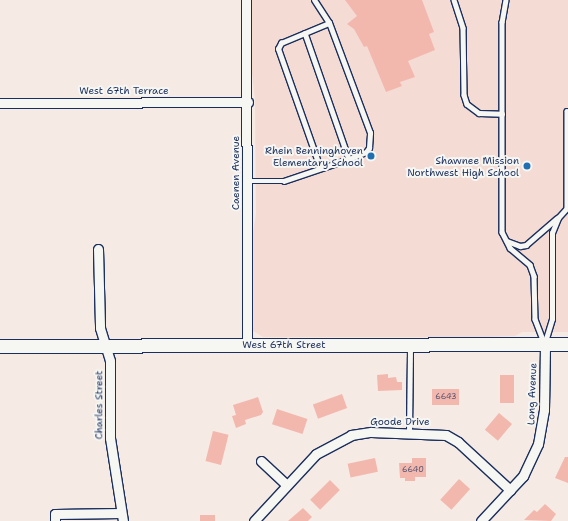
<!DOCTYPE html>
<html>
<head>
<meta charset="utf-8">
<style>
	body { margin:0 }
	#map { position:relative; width:568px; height:521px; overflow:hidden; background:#f5eae4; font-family:"Shantell Sans",sans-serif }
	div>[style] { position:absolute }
	.built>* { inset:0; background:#f4dbd4 }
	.building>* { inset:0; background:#f3b8ad; transform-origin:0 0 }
	.roads { filter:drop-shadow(1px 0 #1b2f5e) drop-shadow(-1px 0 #1b2f5e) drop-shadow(0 1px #1b2f5e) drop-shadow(0 -1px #1b2f5e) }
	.lane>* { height:4.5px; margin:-2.25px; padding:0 2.25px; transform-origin:2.25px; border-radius:2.25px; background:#f6f6f2 }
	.street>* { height:9px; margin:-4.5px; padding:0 4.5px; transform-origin:4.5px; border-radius:4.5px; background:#f6f6f2 }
	.secondary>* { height:13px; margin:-6.5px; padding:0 6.5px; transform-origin:6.5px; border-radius:6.5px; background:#f6f6f2 }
	.dots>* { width:11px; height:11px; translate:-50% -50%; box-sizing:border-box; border:2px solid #f6f6f2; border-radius:50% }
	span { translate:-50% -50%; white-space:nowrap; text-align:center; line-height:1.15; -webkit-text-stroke:4px #f6f6f2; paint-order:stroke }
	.number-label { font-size:8px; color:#515172 }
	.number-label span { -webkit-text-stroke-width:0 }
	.street-label { font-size:10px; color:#1b2f5e }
	.poi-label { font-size:10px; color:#1b2f5e }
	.right { translate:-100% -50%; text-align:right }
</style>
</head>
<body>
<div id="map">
	<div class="built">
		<div style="clip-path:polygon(252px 0,568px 0,568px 332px,522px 332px,515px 336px,486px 337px,263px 337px,253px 331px,252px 239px,256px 214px,255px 99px,252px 73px)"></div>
	</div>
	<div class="building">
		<div style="clip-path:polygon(345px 0,422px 0,434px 32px,429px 34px,435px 50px,408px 61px,415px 77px,400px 82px,402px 86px,386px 92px,367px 46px,364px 47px,354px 29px,347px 24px,357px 16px)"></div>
		<div style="clip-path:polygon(388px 374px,388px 378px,396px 377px,397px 382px,402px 382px,402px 390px,378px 391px,377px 375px)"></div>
		<div style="left:500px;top:375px;width:14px;height:28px"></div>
		<div style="left:459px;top:389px;width:16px;height:27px;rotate:90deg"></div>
		<div style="left:342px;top:394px;width:15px;height:31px;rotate:70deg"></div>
		<div style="clip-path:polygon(258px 397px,263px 412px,261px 415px,245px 420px,246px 424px,236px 428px,232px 416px,236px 415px,233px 405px)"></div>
		<div style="left:277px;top:409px;width:32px;height:16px;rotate:18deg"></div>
		<div style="left:499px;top:413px;width:17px;height:22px;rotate:40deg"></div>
		<div style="left:213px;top:431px;width:16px;height:31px;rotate:14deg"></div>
		<div style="clip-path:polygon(565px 457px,568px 457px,568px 483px,555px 478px)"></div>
		<div style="left:375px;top:458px;width:14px;height:28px;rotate:78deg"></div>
		<div style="clip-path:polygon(412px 458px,426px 458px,426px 477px,415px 477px,415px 481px,405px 481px,405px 478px,400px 478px,399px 463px,412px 463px)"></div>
		<div style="left:459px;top:479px;width:15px;height:28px;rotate:42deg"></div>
		<div style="left:330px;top:480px;width:14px;height:28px;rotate:45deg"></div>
		<div style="clip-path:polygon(545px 504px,556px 514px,551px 521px,524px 520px,534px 510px,537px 512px)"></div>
		<div style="clip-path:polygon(303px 508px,312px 517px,308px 521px,288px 521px)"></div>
		<div style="left:200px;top:515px;width:15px;height:6px"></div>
	</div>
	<div class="roads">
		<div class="lane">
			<div style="left:454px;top:0;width:29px;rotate:72deg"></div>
			<div style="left:463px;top:28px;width:67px;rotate:89.1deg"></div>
			<div style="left:464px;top:95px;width:9px;rotate:72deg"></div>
			<div style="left:467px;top:104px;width:15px;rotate:37deg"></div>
			<div style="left:479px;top:113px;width:23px;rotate:2deg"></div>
			<div style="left:506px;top:0;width:22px;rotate:100deg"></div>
			<div style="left:502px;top:22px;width:210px;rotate:90deg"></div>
			<div style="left:502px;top:232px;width:18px;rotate:63deg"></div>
			<div style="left:510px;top:248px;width:26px;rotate:40deg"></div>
			<div style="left:530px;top:265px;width:12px;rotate:70deg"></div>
			<div style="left:534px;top:276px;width:43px;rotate:88.7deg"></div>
			<div style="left:535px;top:319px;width:25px;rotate:69deg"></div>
			<div style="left:305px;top:33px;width:133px;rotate:70.8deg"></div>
			<div style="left:567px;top:111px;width:97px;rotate:90deg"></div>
			<div style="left:320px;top:168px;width:126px;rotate:-109.4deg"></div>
			<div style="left:278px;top:49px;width:7px;rotate:-63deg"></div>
			<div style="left:281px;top:43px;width:52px;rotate:-22.6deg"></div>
			<div style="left:247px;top:181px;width:37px"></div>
			<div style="left:284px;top:181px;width:69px;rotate:-18.7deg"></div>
			<div style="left:349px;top:159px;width:18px;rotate:-22deg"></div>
			<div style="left:366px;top:152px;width:5px;rotate:-53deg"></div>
			<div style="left:369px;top:148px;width:15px;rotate:-86deg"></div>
			<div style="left:370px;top:133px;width:117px;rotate:-110.4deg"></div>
			<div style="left:329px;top:23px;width:27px;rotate:-123deg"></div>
			<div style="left:507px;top:241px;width:14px;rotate:21deg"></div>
			<div style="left:520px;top:246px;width:6px;rotate:-9deg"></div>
			<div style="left:526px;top:245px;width:40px;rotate:-41deg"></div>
			<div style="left:545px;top:342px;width:24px;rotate:-73deg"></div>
			<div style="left:552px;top:319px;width:86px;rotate:-90deg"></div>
			<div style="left:552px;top:233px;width:16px;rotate:-68deg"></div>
			<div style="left:558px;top:218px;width:15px;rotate:-48deg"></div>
			<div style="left:409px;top:432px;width:86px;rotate:-89.3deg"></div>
		</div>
		<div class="street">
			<div style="left:246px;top:0;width:345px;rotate:89.8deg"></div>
			<div style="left:0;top:103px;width:248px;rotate:-0.2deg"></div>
			<div style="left:98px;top:249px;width:79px;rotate:88.5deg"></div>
			<div style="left:100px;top:328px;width:34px;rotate:73deg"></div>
			<div style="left:110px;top:361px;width:77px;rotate:90deg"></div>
			<div style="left:110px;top:438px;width:84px;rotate:81.1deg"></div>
			<div style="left:261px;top:461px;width:35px;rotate:43deg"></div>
			<div style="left:55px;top:521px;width:7px;rotate:-90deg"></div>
			<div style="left:55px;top:514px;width:66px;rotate:-0.9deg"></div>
			<div style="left:254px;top:521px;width:91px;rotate:-47.2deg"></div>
			<div style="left:316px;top:454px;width:40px;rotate:-28deg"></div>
			<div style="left:351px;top:435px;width:20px;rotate:-9deg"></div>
			<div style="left:371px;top:432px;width:75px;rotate:2.3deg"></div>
			<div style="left:446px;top:435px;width:14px;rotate:30deg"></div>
			<div style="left:458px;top:442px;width:71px;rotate:42.7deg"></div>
			<div style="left:481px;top:521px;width:62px;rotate:-47deg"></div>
			<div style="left:523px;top:476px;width:35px;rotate:-65deg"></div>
			<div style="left:538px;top:444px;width:35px;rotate:-80deg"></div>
			<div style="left:544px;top:410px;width:66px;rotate:-89.1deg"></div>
		</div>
		<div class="secondary">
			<div style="left:0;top:346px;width:568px;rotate:-0.2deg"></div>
		</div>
	</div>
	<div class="dots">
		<div style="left:371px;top:156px;background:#1f6fb2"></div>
		<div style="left:527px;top:166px;background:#1f6fb2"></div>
	</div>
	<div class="number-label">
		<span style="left:446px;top:397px">6643</span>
		<span style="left:413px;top:470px">6640</span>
	</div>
	<div class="street-label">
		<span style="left:124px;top:91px">West 67th Terrace</span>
		<span style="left:236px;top:173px;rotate:-90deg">Caenen Avenue</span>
		<span style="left:284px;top:345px">West 67th Street</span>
		<span style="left:532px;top:394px;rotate:-88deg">Long Avenue</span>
		<span style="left:99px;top:405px;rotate:-90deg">Charles Street</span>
		<span style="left:400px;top:422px">Goode Drive</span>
	</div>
	<div class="poi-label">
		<span class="right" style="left:363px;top:156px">Rhein Benninghoven<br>Elementary School</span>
		<span class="right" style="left:519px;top:166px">Shawnee Mission<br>Northwest High School</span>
	</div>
</div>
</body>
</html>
